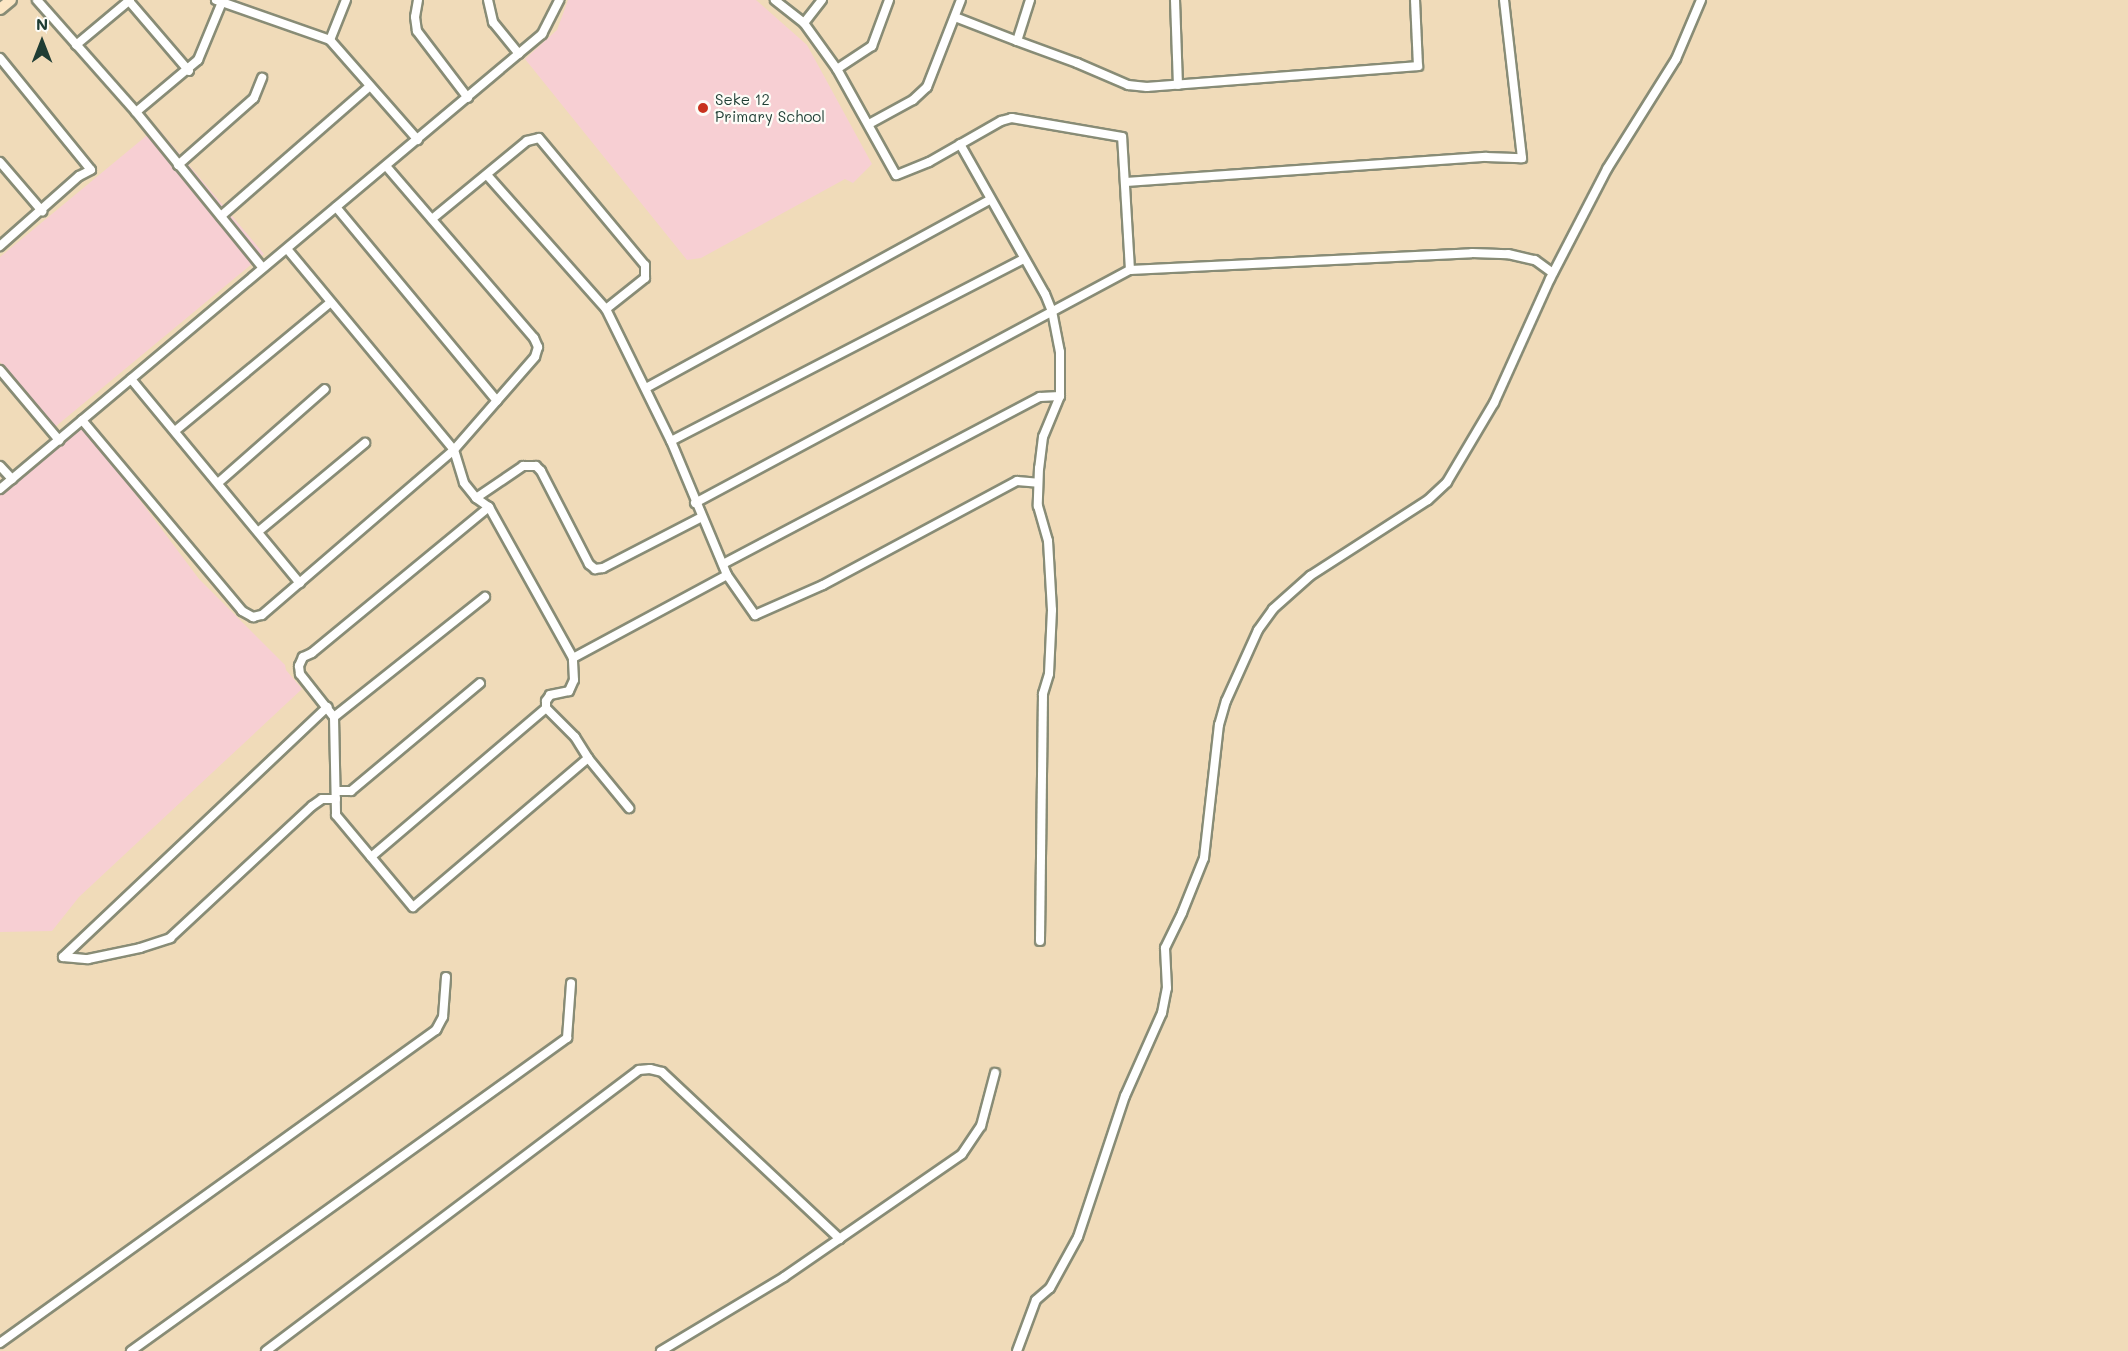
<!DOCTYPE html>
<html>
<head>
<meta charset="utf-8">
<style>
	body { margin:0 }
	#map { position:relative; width:2128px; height:1351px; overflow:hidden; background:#f0dbb9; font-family:Mali,sans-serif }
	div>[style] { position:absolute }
	.built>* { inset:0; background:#f7cfd3 }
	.roads { filter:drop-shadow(2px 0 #888c76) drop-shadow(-2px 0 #888c76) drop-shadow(0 2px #888c76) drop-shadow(0 -2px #888c76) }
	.street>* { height:8px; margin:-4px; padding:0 4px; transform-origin:4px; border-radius:4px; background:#fff }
	.secondary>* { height:10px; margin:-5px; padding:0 5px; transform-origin:5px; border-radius:5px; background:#fbe6c4 }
	.dots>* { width:16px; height:16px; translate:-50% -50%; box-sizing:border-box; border:3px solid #fdfcf7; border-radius:50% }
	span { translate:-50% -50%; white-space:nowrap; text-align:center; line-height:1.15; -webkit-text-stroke:4.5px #fdfcf7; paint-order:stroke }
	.poi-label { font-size:15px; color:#1f3d34 }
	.left { translate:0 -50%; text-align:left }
	.north { position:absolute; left:12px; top:12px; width:60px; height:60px; -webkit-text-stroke:4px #fdfcf7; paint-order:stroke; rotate:0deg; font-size:16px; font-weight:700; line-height:24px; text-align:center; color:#1f3d34 }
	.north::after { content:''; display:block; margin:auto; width:21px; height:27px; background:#1f3d34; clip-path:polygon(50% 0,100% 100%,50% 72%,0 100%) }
</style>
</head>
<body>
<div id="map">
	<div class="built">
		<div style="clip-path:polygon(568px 0,756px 0,807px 45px,872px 164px,853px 183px,845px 179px,701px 258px,687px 260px,525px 59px,557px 30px)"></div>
		<div style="clip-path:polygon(157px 127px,264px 254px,55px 427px,0 362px,0 257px)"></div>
		<div style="clip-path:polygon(79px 419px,199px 579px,285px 665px,286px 670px,302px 689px,79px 897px,52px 931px,0 932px,0 486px)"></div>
	</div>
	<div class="roads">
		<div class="street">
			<div style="left:37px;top:0;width:149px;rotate:48.5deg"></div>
			<div style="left:136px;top:112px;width:201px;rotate:50.9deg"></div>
			<div style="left:216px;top:0;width:121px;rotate:19.3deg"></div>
			<div style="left:330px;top:40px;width:133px;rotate:48.7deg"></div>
			<div style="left:418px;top:0;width:17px;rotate:100deg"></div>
			<div style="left:415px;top:17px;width:14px;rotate:82deg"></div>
			<div style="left:417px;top:31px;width:84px;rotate:52.7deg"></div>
			<div style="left:488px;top:0;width:23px;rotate:77deg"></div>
			<div style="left:493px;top:22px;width:41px;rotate:50.9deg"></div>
			<div style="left:1175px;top:0;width:85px;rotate:88deg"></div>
			<div style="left:129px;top:1px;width:92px;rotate:49.4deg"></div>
			<div style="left:955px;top:17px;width:66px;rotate:21.2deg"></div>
			<div style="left:1017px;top:41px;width:43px;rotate:-72.4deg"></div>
			<div style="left:804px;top:23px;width:29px;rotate:-52deg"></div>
			<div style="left:330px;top:40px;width:43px;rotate:-68.2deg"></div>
			<div style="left:1017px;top:41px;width:64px;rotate:20.1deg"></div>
			<div style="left:1077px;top:63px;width:56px;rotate:23.3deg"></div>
			<div style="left:1128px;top:85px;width:19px;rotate:6deg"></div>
			<div style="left:1147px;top:87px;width:272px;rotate:-4.4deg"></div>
			<div style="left:1418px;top:66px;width:66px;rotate:-92.6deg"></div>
			<div style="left:76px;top:45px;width:70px;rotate:-39.8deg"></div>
			<div style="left:0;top:58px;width:144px;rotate:50.9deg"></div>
			<div style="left:91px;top:170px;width:13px;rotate:153deg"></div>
			<div style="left:79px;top:176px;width:106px;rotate:138.5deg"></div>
			<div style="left:837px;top:69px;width:42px;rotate:-33.3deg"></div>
			<div style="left:872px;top:46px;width:49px;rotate:-69.7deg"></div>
			<div style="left:136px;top:112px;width:81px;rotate:-40deg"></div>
			<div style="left:198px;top:60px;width:63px;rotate:-67.5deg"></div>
			<div style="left:869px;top:124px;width:50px;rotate:-28.6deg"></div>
			<div style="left:913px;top:100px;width:19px;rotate:-43deg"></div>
			<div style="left:927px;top:87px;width:93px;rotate:-68.7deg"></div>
			<div style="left:960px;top:144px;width:172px;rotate:60.5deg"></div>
			<div style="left:1045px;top:294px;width:18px;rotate:68deg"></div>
			<div style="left:1052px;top:311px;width:42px;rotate:79deg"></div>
			<div style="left:1060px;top:352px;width:44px;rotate:90deg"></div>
			<div style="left:1060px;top:396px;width:44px;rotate:112.5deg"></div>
			<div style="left:1043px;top:437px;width:31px;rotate:97deg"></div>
			<div style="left:1039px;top:468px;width:38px;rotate:92deg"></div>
			<div style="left:1038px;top:506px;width:36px;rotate:74deg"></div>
			<div style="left:1048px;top:541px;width:69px;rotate:86.7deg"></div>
			<div style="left:1052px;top:610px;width:64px;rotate:92.7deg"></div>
			<div style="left:1049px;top:674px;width:21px;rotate:107deg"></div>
			<div style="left:1043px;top:694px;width:247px;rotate:90.7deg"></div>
			<div style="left:0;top:162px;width:65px;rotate:49.4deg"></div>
			<div style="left:178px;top:165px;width:101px;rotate:-41.4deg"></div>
			<div style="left:254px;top:98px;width:22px;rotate:-68deg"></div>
			<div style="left:386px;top:166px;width:227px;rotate:49.3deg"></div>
			<div style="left:534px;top:338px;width:10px;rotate:66deg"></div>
			<div style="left:538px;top:347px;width:10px;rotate:107deg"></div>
			<div style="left:535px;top:357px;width:123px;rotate:131.1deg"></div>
			<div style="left:454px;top:450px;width:34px;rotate:73deg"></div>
			<div style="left:464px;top:483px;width:19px;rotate:51deg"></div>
			<div style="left:476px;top:498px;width:16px;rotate:35deg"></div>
			<div style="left:489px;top:507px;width:229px;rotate:140.5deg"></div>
			<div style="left:312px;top:653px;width:10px;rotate:156deg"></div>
			<div style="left:303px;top:657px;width:10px;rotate:114deg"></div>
			<div style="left:299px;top:666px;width:8px;rotate:83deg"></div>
			<div style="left:300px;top:674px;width:55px;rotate:51.7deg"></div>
			<div style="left:334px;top:717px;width:98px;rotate:88.8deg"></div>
			<div style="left:336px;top:815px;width:120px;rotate:50.1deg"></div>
			<div style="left:413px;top:907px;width:230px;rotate:-40.4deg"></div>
			<div style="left:487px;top:175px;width:179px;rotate:48.4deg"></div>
			<div style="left:606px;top:309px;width:147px;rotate:63.8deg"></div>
			<div style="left:671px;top:441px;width:145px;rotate:67.3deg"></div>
			<div style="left:727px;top:575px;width:49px;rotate:55deg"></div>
			<div style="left:755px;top:615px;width:74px;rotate:-23.8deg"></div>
			<div style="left:823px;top:585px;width:220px;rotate:-28.2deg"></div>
			<div style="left:1017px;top:481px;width:21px;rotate:5deg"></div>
			<div style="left:1126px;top:182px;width:361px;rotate:-4deg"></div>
			<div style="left:1486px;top:157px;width:36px;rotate:2deg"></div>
			<div style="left:1522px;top:158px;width:159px;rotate:-96.5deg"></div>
			<div style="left:336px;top:207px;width:252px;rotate:50.3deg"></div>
			<div style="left:221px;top:216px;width:196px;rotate:-41.1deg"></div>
			<div style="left:432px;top:219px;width:123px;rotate:-39.4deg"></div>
			<div style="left:527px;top:141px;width:12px;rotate:-14deg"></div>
			<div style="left:539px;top:138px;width:165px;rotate:50.2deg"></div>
			<div style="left:645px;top:265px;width:13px;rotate:90deg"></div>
			<div style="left:645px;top:278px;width:50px;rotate:141.5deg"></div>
			<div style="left:1130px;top:270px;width:342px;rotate:-2.8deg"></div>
			<div style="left:1472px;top:253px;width:36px;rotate:2deg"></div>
			<div style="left:1508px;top:254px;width:28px;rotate:13deg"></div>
			<div style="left:1535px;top:260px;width:22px;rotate:36deg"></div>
			<div style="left:0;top:370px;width:92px;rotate:49.9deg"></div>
			<div style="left:131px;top:379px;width:265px;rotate:50.4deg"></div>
			<div style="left:646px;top:388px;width:392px;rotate:-28.7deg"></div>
			<div style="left:82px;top:420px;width:249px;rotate:50deg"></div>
			<div style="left:242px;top:611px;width:13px;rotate:29deg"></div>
			<div style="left:253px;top:617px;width:9px;rotate:-13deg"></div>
			<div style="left:262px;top:615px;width:253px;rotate:-40.7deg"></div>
			<div style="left:454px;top:450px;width:261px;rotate:-129.7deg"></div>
			<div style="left:175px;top:431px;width:202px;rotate:-39.6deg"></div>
			<div style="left:671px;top:441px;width:397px;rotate:-27.3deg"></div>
			<div style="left:0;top:466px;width:18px;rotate:47deg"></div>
			<div style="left:218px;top:483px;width:142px;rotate:-41.3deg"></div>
			<div style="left:0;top:489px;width:708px;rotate:-40.01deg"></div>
			<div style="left:542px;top:34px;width:38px;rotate:-63deg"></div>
			<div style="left:476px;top:498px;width:57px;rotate:-34.2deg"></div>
			<div style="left:523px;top:466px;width:13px"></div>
			<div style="left:536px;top:466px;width:7px;rotate:45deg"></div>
			<div style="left:541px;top:471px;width:105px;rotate:62.7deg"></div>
			<div style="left:589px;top:564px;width:8px;rotate:40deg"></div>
			<div style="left:595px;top:569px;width:8px;rotate:-7deg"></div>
			<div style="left:603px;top:568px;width:111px;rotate:-27.3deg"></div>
			<div style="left:695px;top:503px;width:493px;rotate:-28.2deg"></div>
			<div style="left:1130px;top:270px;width:133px;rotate:-93.4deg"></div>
			<div style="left:1122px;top:137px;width:112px;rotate:-170.2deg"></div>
			<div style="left:1012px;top:118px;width:11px;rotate:165deg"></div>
			<div style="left:1001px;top:121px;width:83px;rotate:150.3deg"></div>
			<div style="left:929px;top:162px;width:35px;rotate:158deg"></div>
			<div style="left:896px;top:175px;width:121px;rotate:-119.1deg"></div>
			<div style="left:837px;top:69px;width:57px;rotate:-125.7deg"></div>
			<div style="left:804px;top:23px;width:37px;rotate:-142deg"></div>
			<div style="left:259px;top:531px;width:138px;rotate:-39.7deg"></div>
			<div style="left:723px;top:564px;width:358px;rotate:-27.8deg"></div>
			<div style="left:1040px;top:397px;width:20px;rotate:-3deg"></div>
			<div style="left:573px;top:658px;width:175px;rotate:-28.3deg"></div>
			<div style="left:546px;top:708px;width:41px;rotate:45deg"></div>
			<div style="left:575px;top:737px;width:25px;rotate:58deg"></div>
			<div style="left:588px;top:758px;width:65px;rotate:50.6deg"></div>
			<div style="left:334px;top:717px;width:193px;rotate:-38.5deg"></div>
			<div style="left:337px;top:791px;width:14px"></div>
			<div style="left:351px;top:791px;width:168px;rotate:-39.9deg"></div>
			<div style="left:371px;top:857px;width:230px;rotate:-40.4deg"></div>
			<div style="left:546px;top:708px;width:7px;rotate:-90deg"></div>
			<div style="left:546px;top:701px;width:7px;rotate:-56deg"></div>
			<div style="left:550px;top:695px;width:19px;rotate:-12deg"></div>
			<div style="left:569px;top:691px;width:12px;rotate:-66deg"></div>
			<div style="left:574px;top:680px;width:22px;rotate:-93deg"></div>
			<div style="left:573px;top:658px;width:173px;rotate:-119.1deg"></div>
			<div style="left:63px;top:957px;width:364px;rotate:-43.4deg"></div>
			<div style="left:63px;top:957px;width:25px;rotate:5deg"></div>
			<div style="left:88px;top:959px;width:53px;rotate:-11.9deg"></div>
			<div style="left:140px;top:948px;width:32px;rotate:-18deg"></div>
			<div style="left:170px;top:938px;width:194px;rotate:-42.9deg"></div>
			<div style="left:312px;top:806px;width:12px;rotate:-35deg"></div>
			<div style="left:322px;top:799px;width:14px"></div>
			<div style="left:0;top:1343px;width:537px;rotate:-35.67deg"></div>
			<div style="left:436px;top:1030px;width:15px;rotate:-62deg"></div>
			<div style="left:443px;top:1017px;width:40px;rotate:-85.7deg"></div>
			<div style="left:131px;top:1351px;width:537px;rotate:-35.67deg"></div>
			<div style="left:567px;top:1038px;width:55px;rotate:-85.8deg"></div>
			<div style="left:266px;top:1351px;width:467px;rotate:-37deg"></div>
			<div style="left:639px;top:1070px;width:11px;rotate:-5deg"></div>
			<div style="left:650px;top:1069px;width:12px;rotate:14deg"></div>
			<div style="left:662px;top:1072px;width:244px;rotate:43.2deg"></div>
			<div style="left:661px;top:1351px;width:144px;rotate:-31deg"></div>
			<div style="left:784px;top:1277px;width:216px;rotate:-34.6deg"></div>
			<div style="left:962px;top:1154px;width:34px;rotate:-56deg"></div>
			<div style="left:981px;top:1126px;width:55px;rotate:-75.2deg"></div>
			<div style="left:1017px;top:1351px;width:54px;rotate:-69.6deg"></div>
			<div style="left:1036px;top:1300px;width:18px;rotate:-41deg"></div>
			<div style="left:1050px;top:1288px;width:58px;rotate:-61.2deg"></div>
			<div style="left:1078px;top:1237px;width:149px;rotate:-71.6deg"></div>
			<div style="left:1125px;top:1096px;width:91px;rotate:-66deg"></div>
			<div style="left:1162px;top:1013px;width:25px;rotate:-79deg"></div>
			<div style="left:1167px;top:988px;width:40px;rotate:-92.9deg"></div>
			<div style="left:1165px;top:948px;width:39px;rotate:-64deg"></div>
			<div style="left:1182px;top:913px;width:59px;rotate:-68.2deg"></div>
			<div style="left:1204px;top:858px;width:134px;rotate:-83.6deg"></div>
			<div style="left:1219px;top:725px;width:25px;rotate:-74deg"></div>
			<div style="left:1226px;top:701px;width:78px;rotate:-65.7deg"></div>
			<div style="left:1258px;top:630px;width:26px;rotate:-54deg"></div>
			<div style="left:1273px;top:609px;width:50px;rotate:-41.7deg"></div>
			<div style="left:1310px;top:576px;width:140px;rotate:-32.8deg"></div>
			<div style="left:1428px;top:500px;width:26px;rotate:-43deg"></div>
			<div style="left:1447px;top:482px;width:92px;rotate:-59.3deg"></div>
			<div style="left:1494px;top:403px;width:136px;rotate:-65.7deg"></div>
			<div style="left:1550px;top:279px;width:124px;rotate:-62.6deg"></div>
			<div style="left:1607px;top:169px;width:130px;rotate:-57.9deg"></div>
			<div style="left:1676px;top:59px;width:64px;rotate:-67deg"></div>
		</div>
		<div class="secondary">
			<div style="left:0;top:9px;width:14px;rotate:-39deg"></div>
		</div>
	</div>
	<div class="dots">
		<div style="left:703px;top:108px;background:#c8321e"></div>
	</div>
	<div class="poi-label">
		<span class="left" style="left:715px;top:108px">Seke 12<br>Primary School</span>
	</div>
	<div class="north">N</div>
</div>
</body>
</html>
